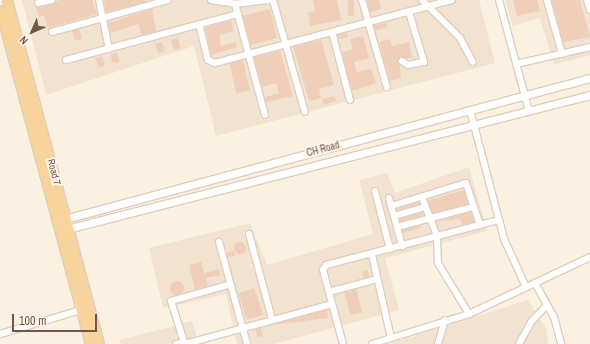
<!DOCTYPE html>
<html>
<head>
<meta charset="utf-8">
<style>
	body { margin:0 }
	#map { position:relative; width:590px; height:344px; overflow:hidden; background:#fbf1e1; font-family:"Archivo Narrow",sans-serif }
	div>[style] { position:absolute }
	.residential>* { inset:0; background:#f2e2d0 }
	.building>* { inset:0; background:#efceba; transform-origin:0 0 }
	.round { border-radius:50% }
	.roads { filter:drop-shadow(1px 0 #dfcdbe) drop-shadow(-1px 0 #dfcdbe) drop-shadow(0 1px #dfcdbe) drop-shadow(0 -1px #dfcdbe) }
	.minor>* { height:6px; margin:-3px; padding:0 3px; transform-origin:3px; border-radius:3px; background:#fff }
	.tertiary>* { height:7px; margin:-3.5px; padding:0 3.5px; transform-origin:3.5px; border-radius:3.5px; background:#fff }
	.primary>* { height:9px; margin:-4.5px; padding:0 4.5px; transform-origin:4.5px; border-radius:4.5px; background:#f8d49c }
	span { translate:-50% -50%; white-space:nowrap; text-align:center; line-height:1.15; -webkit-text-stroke:4px #fef5e7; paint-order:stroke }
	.street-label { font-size:10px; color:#715749 }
	.north { position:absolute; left:12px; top:12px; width:40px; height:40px; -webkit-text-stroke:3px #fef5e7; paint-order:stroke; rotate:225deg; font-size:11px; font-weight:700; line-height:16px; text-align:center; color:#715749 }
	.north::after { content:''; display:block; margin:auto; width:14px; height:18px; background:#715749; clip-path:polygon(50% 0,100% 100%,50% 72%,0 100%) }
	.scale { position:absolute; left:12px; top:314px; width:85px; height:18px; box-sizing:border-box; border:2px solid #715749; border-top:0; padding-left:5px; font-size:12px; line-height:14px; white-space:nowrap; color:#715749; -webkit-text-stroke:3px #fef5e7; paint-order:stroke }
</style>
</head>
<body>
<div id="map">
	<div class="residential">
		<div style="clip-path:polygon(22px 0,479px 0,495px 63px,216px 136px,194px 46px,46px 95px)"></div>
		<div style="clip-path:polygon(505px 0,590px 0,590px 55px,554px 65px,540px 18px,513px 26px)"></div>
		<div style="clip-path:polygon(469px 167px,487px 231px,385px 258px,399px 310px,274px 344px,237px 344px,226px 294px,163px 308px,149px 248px,250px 223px,267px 265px,373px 234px,359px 180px,387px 173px,395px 193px)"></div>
		<div style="clip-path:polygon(528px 300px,546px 329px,548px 344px,389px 344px)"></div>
		<div style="clip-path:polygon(192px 321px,199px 344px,121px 344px,120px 340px)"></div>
	</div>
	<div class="building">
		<div style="clip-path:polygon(60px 0,92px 0,97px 14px,48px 28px,44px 15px,39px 17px,36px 7px)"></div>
		<div style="clip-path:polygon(104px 0,145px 0,146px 2px,106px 12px)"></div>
		<div style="clip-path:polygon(313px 0,337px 0,341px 20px,310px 26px,308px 13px,315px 11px)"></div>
		<div style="left:348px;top:0;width:6px;height:16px"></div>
		<div style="clip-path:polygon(367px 0,379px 0,381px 9px,370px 12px)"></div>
		<div style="clip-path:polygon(513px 0,537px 0,540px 11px,517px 16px)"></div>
		<div style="clip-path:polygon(552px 0,580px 0,590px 37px,563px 42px)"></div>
		<div style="clip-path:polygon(152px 9px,156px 31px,142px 35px,138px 24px,111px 33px,108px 23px)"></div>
		<div style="left:270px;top:9px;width:30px;height:28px;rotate:76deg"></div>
		<div style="clip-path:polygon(231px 20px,234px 31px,219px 35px,221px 46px,236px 42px,237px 47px,211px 55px,205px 28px)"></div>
		<div style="left:386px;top:23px;width:5px;height:12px;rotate:79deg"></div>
		<div style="clip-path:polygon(79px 29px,82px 39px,75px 40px,72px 31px)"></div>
		<div style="clip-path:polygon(347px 33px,348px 37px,339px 39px,337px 35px)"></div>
		<div style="clip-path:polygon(363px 36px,369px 58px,354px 62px,357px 72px,371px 69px,376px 83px,352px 91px,342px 52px,353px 49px,350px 39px)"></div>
		<div style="clip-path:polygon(178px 38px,180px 48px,174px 50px,171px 40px)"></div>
		<div style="clip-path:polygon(390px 39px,392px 46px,409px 42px,412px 58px,399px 58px,401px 78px,390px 81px,379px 42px)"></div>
		<div style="clip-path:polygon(321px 40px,334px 85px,319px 89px,321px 98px,309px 101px,293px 47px)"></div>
		<div style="left:162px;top:42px;width:10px;height:7px;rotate:73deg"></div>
		<div style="clip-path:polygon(280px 50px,293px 96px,266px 102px,265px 97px,279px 93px,276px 83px,262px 87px,254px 57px)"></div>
		<div style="clip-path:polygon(117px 52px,119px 62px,113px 63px,110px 54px)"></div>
		<div style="left:102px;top:56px;width:10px;height:7px;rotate:73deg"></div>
		<div style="left:243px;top:60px;width:31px;height:14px;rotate:77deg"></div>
		<div style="clip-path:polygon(335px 96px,336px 101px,324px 105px,322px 99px)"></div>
		<div style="left:464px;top:190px;width:15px;height:37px;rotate:74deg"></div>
		<div style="clip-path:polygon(419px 202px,420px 204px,397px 210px,397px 209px)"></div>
		<div style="left:423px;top:212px;width:3px;height:25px;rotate:72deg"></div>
		<div style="clip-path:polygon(471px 212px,474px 222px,462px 225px,460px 219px,436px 222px)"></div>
		<div style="clip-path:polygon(420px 226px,420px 228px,403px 233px,402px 230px)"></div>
		<div class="round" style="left:234px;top:242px;width:12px;height:12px"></div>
		<div style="left:234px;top:251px;width:5px;height:7px;rotate:79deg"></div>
		<div style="clip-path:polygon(201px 262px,204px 273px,219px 269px,221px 275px,206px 278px,208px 286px,195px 289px,189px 265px)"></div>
		<div style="left:367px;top:270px;width:7px;height:5px;rotate:74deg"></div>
		<div class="round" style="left:170px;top:281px;width:14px;height:14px"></div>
		<div style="left:254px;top:288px;width:28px;height:17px;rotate:71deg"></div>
		<div style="left:356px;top:289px;width:24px;height:12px;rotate:75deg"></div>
		<div style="left:327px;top:310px;width:8px;height:59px;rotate:83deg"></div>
		<div style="clip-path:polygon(261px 328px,263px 336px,257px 337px,256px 329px)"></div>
	</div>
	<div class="roads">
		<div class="minor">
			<div style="left:99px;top:0;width:50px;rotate:78.5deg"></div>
			<div style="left:211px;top:0;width:24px;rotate:9deg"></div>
			<div style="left:235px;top:4px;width:35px;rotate:-7deg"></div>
			<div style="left:273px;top:0;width:116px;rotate:74.1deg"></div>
			<div style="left:362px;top:0;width:91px;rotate:74.1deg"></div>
			<div style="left:422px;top:0;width:54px;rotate:45deg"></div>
			<div style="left:460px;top:38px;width:27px;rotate:62deg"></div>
			<div style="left:499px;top:0;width:115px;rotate:74.9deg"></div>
			<div style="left:547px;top:0;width:56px;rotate:74.5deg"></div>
			<div style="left:587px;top:0;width:10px;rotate:73deg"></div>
			<div style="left:38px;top:3px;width:14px;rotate:-12deg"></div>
			<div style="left:235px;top:4px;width:115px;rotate:74.9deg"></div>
			<div style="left:199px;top:24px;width:37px;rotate:76deg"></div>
			<div style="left:208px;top:60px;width:8px;rotate:23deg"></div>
			<div style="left:215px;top:63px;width:245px;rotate:-14.9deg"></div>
			<div style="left:52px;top:32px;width:120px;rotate:-15.4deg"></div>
			<div style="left:332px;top:32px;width:70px;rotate:75.2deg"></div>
			<div style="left:66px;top:60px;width:178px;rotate:-15deg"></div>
			<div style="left:402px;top:61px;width:7px;rotate:34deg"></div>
			<div style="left:408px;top:65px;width:16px;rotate:-11deg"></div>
			<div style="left:424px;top:62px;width:52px;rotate:-106.7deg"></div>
			<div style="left:516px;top:64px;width:76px;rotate:-12.9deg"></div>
			<div style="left:470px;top:110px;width:133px;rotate:75.2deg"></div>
			<div style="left:504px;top:239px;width:53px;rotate:65.4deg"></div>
			<div style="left:375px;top:191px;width:60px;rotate:75.5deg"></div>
			<div style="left:422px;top:197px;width:42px;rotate:69deg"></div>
			<div style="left:437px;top:236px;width:27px;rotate:88deg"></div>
			<div style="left:438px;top:263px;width:60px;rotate:58.7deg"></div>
			<div style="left:389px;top:198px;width:50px;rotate:74.8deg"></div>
			<div style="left:391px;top:206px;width:78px;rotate:-17deg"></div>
			<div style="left:466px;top:183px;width:44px;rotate:71.6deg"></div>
			<div style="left:394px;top:216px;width:33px;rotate:-16deg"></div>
			<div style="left:397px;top:227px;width:79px;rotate:-14.7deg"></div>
			<div style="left:249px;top:234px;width:88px;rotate:74.9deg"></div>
			<div style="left:219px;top:242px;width:106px;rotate:74.6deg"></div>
			<div style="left:372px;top:255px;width:85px;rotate:77.1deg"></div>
			<div style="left:535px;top:283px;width:39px;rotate:61deg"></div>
			<div style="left:554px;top:317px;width:28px;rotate:75deg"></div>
			<div style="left:329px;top:292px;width:50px;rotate:-15.2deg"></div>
			<div style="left:0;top:334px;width:84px;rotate:-16.5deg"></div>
			<div style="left:176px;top:344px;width:8px;rotate:-14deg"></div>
			<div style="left:184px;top:342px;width:43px;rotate:-107.6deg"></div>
			<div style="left:171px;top:301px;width:62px;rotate:-15.8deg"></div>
			<div style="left:185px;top:344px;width:152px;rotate:-15.2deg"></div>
			<div style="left:343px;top:344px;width:77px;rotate:-105.1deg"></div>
			<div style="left:323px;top:270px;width:6px;rotate:-59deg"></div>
			<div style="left:326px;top:265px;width:179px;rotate:-14.6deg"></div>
			<div style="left:372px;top:344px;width:102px;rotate:-17.2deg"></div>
			<div style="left:469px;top:314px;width:134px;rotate:-25.2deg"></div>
			<div style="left:438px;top:344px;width:25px;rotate:-74deg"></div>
			<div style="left:519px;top:344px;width:25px;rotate:-61deg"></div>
			<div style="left:531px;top:322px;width:23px;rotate:-47deg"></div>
		</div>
		<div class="tertiary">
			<div style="left:61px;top:220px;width:548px;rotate:-15.03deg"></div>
			<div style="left:63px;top:230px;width:544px;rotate:-14.37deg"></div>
		</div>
		<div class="primary">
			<div style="left:7px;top:0;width:356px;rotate:75deg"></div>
			<div style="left:0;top:10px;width:346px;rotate:74.9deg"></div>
		</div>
	</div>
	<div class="street-label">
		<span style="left:323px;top:149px;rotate:-15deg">CH Road</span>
		<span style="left:54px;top:172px;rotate:75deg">Road 7</span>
	</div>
	<div class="north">N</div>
	<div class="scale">100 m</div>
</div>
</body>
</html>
